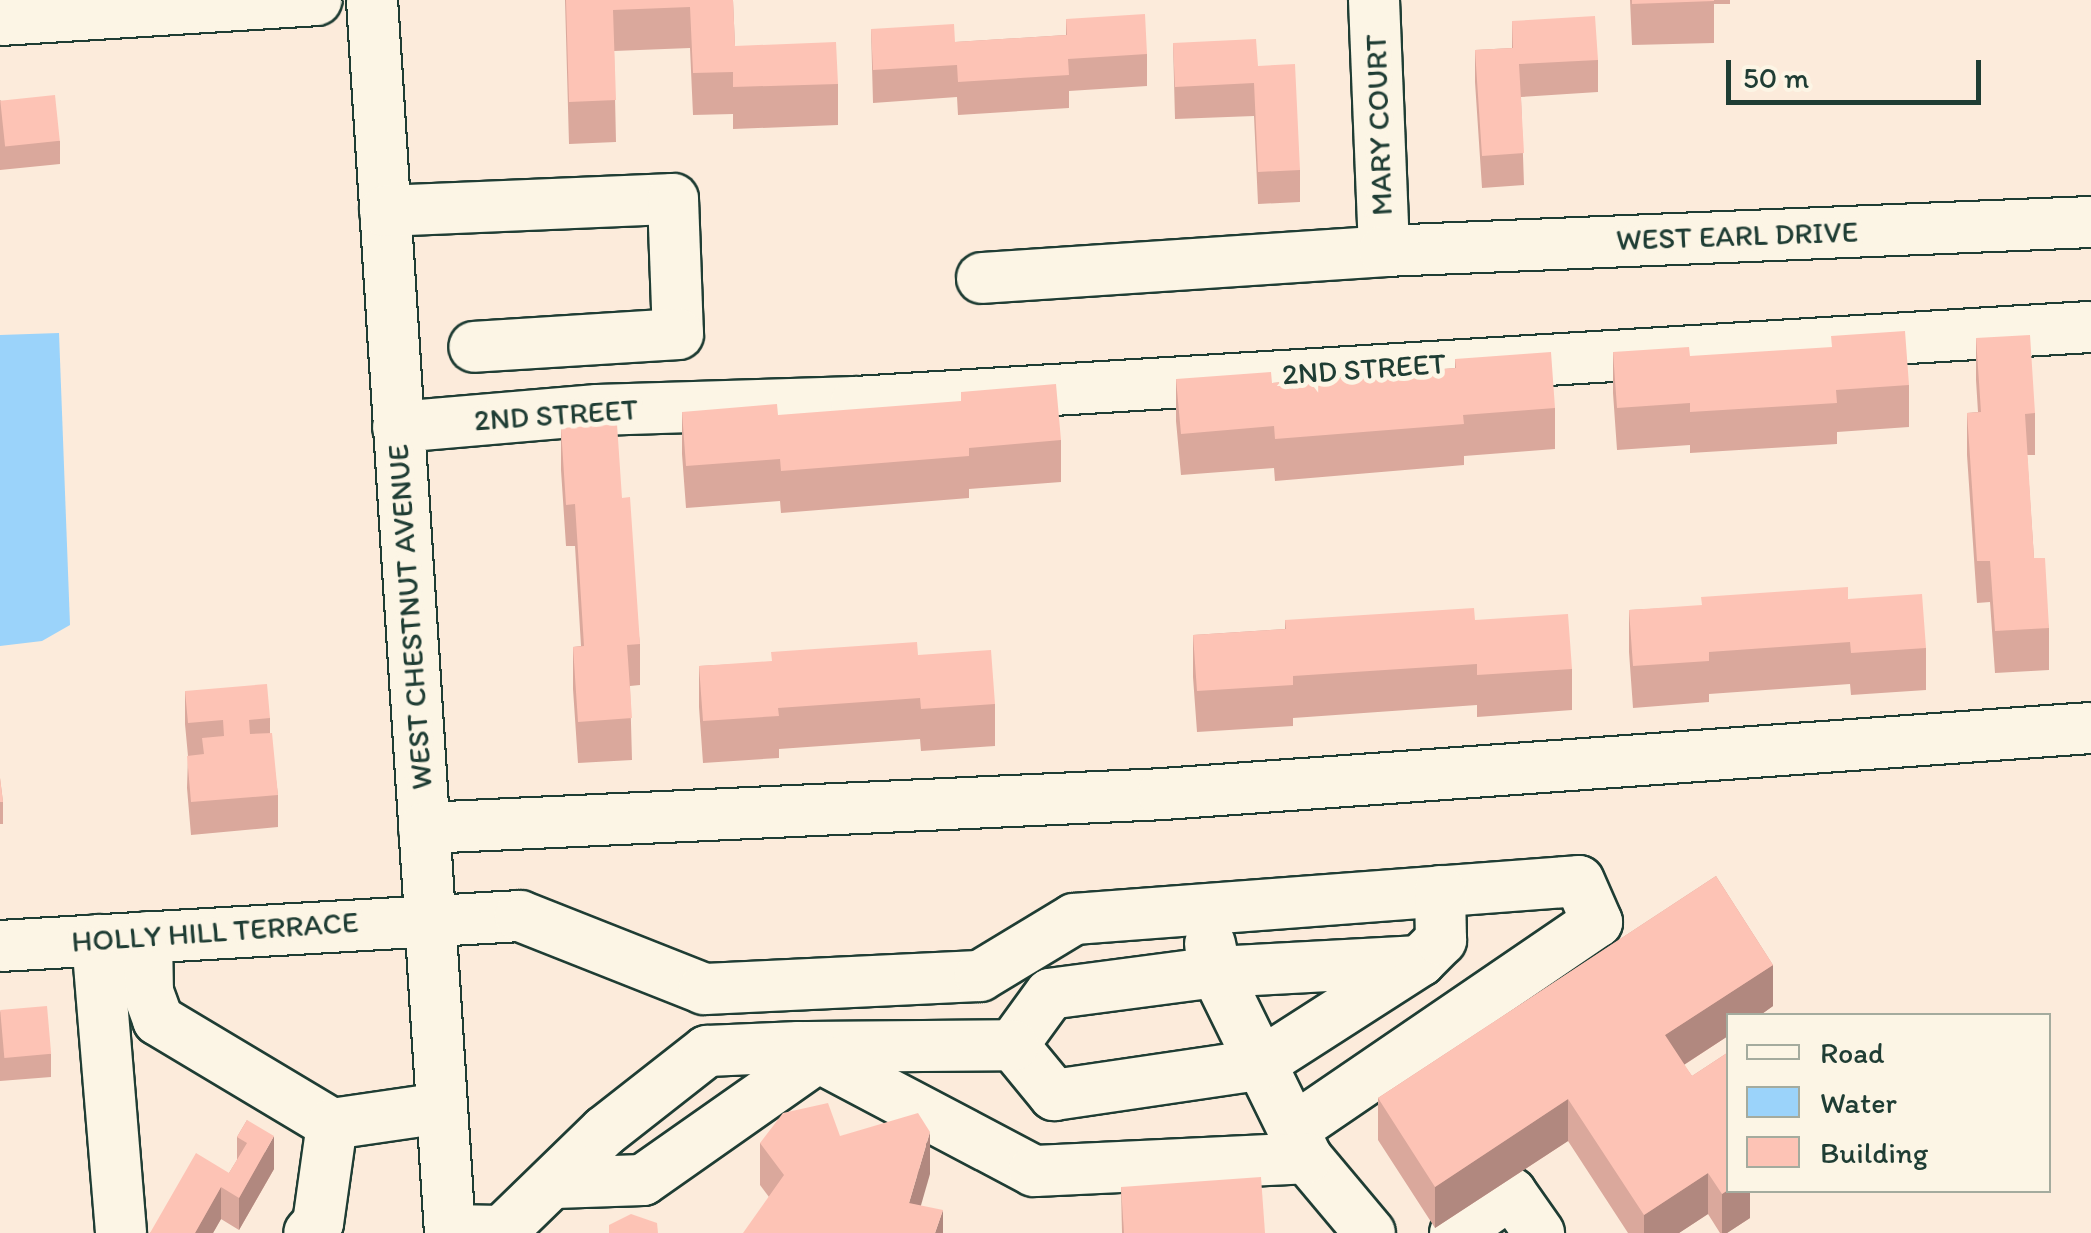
<!DOCTYPE html>
<html>
<head>
<meta charset="utf-8">
<style>
	body { margin:0 }
	#map { position:relative; width:2091px; height:1233px; overflow:hidden; background:#fcebdb; font-family:Itim,sans-serif }
	div>[style] { position:absolute }
	.water>* { inset:0; background:#9bd3fa }
	.roads { filter:drop-shadow(2px 0 #1f3d34) drop-shadow(-2px 0 #1f3d34) drop-shadow(0 2px #1f3d34) drop-shadow(0 -2px #1f3d34) }
	.minor>* { height:50px; margin:-25px; padding:0 25px; transform-origin:25px; border-radius:25px; background:#fcf5e5 }
	.wall>* { inset:0; background:#daa89c }
	.shaded-wall>* { inset:0; background:#b1887f }
	.building>* { inset:0; background:#fdc3b5; transform-origin:0 0 }
	span { translate:-50% -50%; white-space:nowrap; text-align:center; line-height:1.15; -webkit-text-stroke:10px #fcf5e5; paint-order:stroke }
	.street-label { font-size:30px; color:#1f3d34 }
	.legend { position:absolute; left:1726px; top:1013px; width:325px; height:180px; box-sizing:border-box; background:#fcf5e5; border:2px solid #a4ab9e; margin:0; padding:12px 18px; list-style:none; font-size:30px; color:#1f3d34 }
	.legend li { display:flex; align-items:center; gap:20px; height:50px }
	.legend b { width:50px; border:2px solid #a4ab9e }
	.scale { position:absolute; left:1726px; top:60px; width:255px; height:45px; box-sizing:border-box; border:5px solid #1f3d34; border-top:0; padding-left:12px; font-size:30px; line-height:35px; white-space:nowrap; color:#1f3d34; -webkit-text-stroke:8px #fcf5e5; paint-order:stroke }
</style>
</head>
<body>
<div id="map">
	<div class="water">
		<div style="clip-path:polygon(59px 333px,70px 625px,42px 641px,0 646px,0 335px)"></div>
	</div>
	<div class="roads">
		<div class="minor">
			<div style="left:372px;top:0;width:1235px;rotate:86.38deg"></div>
			<div style="left:1374px;top:0;width:251px;rotate:87.7deg"></div>
			<div style="left:0;top:20px;width:317px;rotate:-3.6deg"></div>
			<div style="left:385px;top:211px;width:288px;rotate:-2.4deg"></div>
			<div style="left:673px;top:199px;width:135px;rotate:87.9deg"></div>
			<div style="left:678px;top:334px;width:204px;rotate:176.4deg"></div>
			<div style="left:982px;top:278px;width:403px;rotate:-3.8deg"></div>
			<div style="left:1384px;top:251px;width:708px;rotate:-2.35deg"></div>
			<div style="left:398px;top:427px;width:200px;rotate:-4.9deg"></div>
			<div style="left:597px;top:410px;width:259px;rotate:-1.8deg"></div>
			<div style="left:856px;top:402px;width:1237px;rotate:-3.48deg"></div>
			<div style="left:424px;top:828px;width:740px;rotate:-2.63deg"></div>
			<div style="left:1163px;top:794px;width:930px;rotate:-4.07deg"></div>
			<div style="left:147px;top:937px;width:55px;rotate:89deg"></div>
			<div style="left:148px;top:992px;width:30px;rotate:70deg"></div>
			<div style="left:158px;top:1020px;width:203px;rotate:30.9deg"></div>
			<div style="left:332px;top:1124px;width:100px;rotate:98deg"></div>
			<div style="left:318px;top:1223px;width:13px;rotate:132deg"></div>
			<div style="left:97px;top:940px;width:294px;rotate:85.3deg"></div>
			<div style="left:1210px;top:944px;width:29px;rotate:78deg"></div>
			<div style="left:1216px;top:972px;width:207px;rotate:63.9deg"></div>
			<div style="left:1307px;top:1158px;width:98px;rotate:50deg"></div>
			<div style="left:0;top:946px;width:521px;rotate:-3.3deg"></div>
			<div style="left:520px;top:916px;width:198px;rotate:21.6deg"></div>
			<div style="left:704px;top:989px;width:276px;rotate:-2.7deg"></div>
			<div style="left:980px;top:976px;width:110px;rotate:-31.2deg"></div>
			<div style="left:1074px;top:919px;width:506px;rotate:-4.3deg"></div>
			<div style="left:1579px;top:881px;width:45px;rotate:66.3deg"></div>
			<div style="left:1597px;top:922px;width:368px;rotate:145.7deg"></div>
			<div style="left:1420px;top:961px;width:204px;rotate:176.9deg"></div>
			<div style="left:1216px;top:972px;width:167px;rotate:172.5deg"></div>
			<div style="left:1050px;top:994px;width:63px;rotate:126deg"></div>
			<div style="left:1013px;top:1045px;width:65px;rotate:50.6deg"></div>
			<div style="left:1054px;top:1095px;width:206px;rotate:-8.4deg"></div>
			<div style="left:1258px;top:1065px;width:193px;rotate:-32.7deg"></div>
			<div style="left:1420px;top:961px;width:30px;rotate:-45deg"></div>
			<div style="left:1441px;top:940px;width:49px;rotate:-91.2deg"></div>
			<div style="left:804px;top:1047px;width:209px;rotate:-0.5deg"></div>
			<div style="left:332px;top:1124px;width:111px;rotate:-8.3deg"></div>
			<div style="left:555px;top:1183px;width:88px;rotate:-2deg"></div>
			<div style="left:643px;top:1180px;width:214px;rotate:-35.1deg"></div>
			<div style="left:450px;top:1230px;width:52px;rotate:1.1deg"></div>
			<div style="left:502px;top:1231px;width:144px;rotate:-44.2deg"></div>
			<div style="left:605px;top:1131px;width:130px;rotate:-38.1deg"></div>
			<div style="left:707px;top:1051px;width:92px;rotate:-2.5deg"></div>
			<div style="left:799px;top:1047px;width:266px;rotate:27.8deg"></div>
			<div style="left:1034px;top:1171px;width:273px;rotate:-2.7deg"></div>
			<div style="left:1455px;top:1233px;width:69px;rotate:-35.5deg"></div>
			<div style="left:1511px;top:1193px;width:49px;rotate:55deg"></div>
		</div>
	</div>
	<div class="wall">
		<div style="clip-path:polygon(565px 0,733px 0,735px 46px,838px 84px,838px 125px,733px 129px,733px 114px,693px 115px,690px 48px,614px 51px,616px 142px,569px 144px)"></div>
		<div style="clip-path:polygon(1630px 0,1730px 0,1730px 4px,1714px 4px,1714px 43px,1632px 45px)"></div>
		<div style="clip-path:polygon(1066px 19px,1147px 54px,1147px 86px,1069px 91px,1069px 108px,958px 115px,957px 97px,873px 103px,871px 29px,955px 42px,1066px 35px)"></div>
		<div style="clip-path:polygon(1512px 21px,1598px 60px,1598px 92px,1521px 97px,1524px 185px,1482px 188px,1475px 82px,1475px 50px,1512px 48px)"></div>
		<div style="clip-path:polygon(1173px 43px,1258px 66px,1300px 170px,1300px 202px,1258px 204px,1254px 116px,1175px 119px)"></div>
		<div style="clip-path:polygon(0 100px,60px 141px,60px 164px,0 170px)"></div>
		<div style="clip-path:polygon(1976px 338px,2035px 413px,2035px 455px,2027px 455px,2034px 558px,2049px 628px,2049px 670px,1995px 673px,1990px 602px,1977px 603px,1967px 455px,1967px 413px,1978px 412px,1976px 380px)"></div>
		<div style="clip-path:polygon(1613px 352px,1690px 356px,1909px 385px,1909px 427px,1837px 432px,1837px 444px,1690px 453px,1690px 445px,1617px 450px,1613px 393px)"></div>
		<div style="clip-path:polygon(1455px 359px,1555px 408px,1555px 449px,1464px 456px,1464px 465px,1275px 481px,1274px 468px,1181px 475px,1176px 421px,1176px 379px,1272px 383px,1455px 368px)"></div>
		<div style="clip-path:polygon(682px 412px,778px 415px,1061px 440px,1061px 482px,969px 489px,969px 498px,781px 513px,780px 501px,686px 508px,682px 454px)"></div>
		<div style="clip-path:polygon(561px 428px,622px 498px,640px 644px,640px 685px,630px 686px,632px 760px,578px 763px,573px 689px,573px 647px,581px 646px,575px 546px,566px 546px,561px 470px)"></div>
		<div style="clip-path:polygon(1848px 599px,1926px 648px,1926px 690px,1851px 695px,1850px 684px,1709px 694px,1709px 702px,1633px 708px,1629px 652px,1629px 610px)"></div>
		<div style="clip-path:polygon(1285px 620px,1475px 620px,1572px 669px,1572px 710px,1477px 717px,1477px 705px,1293px 718px,1293px 726px,1197px 732px,1193px 677px,1193px 635px,1285px 629px)"></div>
		<div style="clip-path:polygon(918px 655px,995px 704px,995px 746px,921px 751px,920px 739px,779px 749px,779px 758px,703px 763px,699px 707px,699px 666px)"></div>
		<div style="clip-path:polygon(185px 691px,270px 718px,270px 733px,278px 795px,278px 827px,191px 835px,187px 788px,188px 756px,185px 724px)"></div>
		<div style="clip-path:polygon(0 778px,3px 802px,3px 824px,0 824px)"></div>
		<div style="clip-path:polygon(1716px 876px,1773px 965px,1773px 1006px,1759px 1016px,1728px 1016px,1728px 1036px,1684px 1065px,1692px 1076px,1727px 1053px,1728px 1055px,1728px 1190px,1750px 1190px,1750px 1218px,1727px 1233px,1720px 1233px,1708px 1214px,1679px 1233px,1628px 1233px,1568px 1141px,1435px 1228px,1378px 1140px,1378px 1098px)"></div>
		<div style="clip-path:polygon(0 1011px,51px 1054px,51px 1077px,0 1081px)"></div>
		<div style="clip-path:polygon(247px 1120px,274px 1169px,239px 1230px,221px 1219px,213px 1233px,150px 1233px,229px 1173px,237px 1160px,237px 1137px)"></div>
		<div style="clip-path:polygon(840px 1136px,930px 1174px,769px 1197px,760px 1185px,760px 1143px)"></div>
		<div style="clip-path:polygon(1121px 1187px,1265px 1233px,1122px 1233px)"></div>
	</div>
	<div class="shaded-wall">
		<div style="clip-path:polygon(1773px 965px,1773px 1006px,1759px 1016px,1728px 1016px,1728px 1036px,1665px 1077px,1665px 1035px)"></div>
		<div style="clip-path:polygon(1568px 1099px,1568px 1141px,1435px 1228px,1435px 1187px)"></div>
		<div style="clip-path:polygon(930px 1132px,930px 1174px,913px 1233px,909px 1203px)"></div>
		<div style="clip-path:polygon(274px 1136px,274px 1169px,239px 1230px,239px 1198px)"></div>
		<div style="clip-path:polygon(1708px 1173px,1708px 1214px,1679px 1233px,1644px 1233px,1644px 1215px)"></div>
		<div style="clip-path:polygon(221px 1187px,221px 1219px,213px 1233px,195px 1233px)"></div>
		<div style="clip-path:polygon(1728px 1190px,1750px 1190px,1750px 1218px,1727px 1233px,1722px 1233px,1722px 1194px)"></div>
		<div style="clip-path:polygon(943px 1210px,943px 1233px,935px 1233px)"></div>
	</div>
	<div class="building">
		<div style="clip-path:polygon(566px 0,733px 0,735px 46px,836px 42px,838px 84px,733px 87px,733px 72px,693px 73px,690px 7px,613px 10px,616px 100px,569px 102px)"></div>
		<div style="clip-path:polygon(1632px 0,1714px 0,1714px 1px,1632px 4px)"></div>
		<div style="clip-path:polygon(1145px 14px,1147px 54px,1068px 59px,1069px 75px,958px 82px,957px 65px,873px 70px,871px 29px,954px 24px,955px 42px,1067px 35px,1066px 19px)"></div>
		<div style="clip-path:polygon(1595px 16px,1598px 60px,1519px 64px,1524px 153px,1482px 156px,1475px 50px,1513px 48px,1512px 21px)"></div>
		<div style="clip-path:polygon(1256px 39px,1258px 66px,1295px 64px,1300px 170px,1258px 172px,1254px 83px,1175px 87px,1173px 43px)"></div>
		<div style="left:55px;top:95px;width:46px;height:55px;rotate:84deg"></div>
		<div style="clip-path:polygon(1905px 331px,1909px 385px,1836px 390px,1837px 403px,1690px 412px,1690px 403px,1617px 408px,1613px 352px,1689px 347px,1690px 356px,1832px 347px,1831px 336px)"></div>
		<div style="clip-path:polygon(2030px 335px,2035px 413px,2025px 414px,2034px 558px,2045px 558px,2049px 628px,1995px 631px,1990px 561px,1977px 561px,1967px 413px,1981px 412px,1976px 338px)"></div>
		<div style="clip-path:polygon(1551px 352px,1555px 408px,1463px 415px,1464px 424px,1275px 439px,1274px 426px,1181px 434px,1176px 379px,1271px 372px,1272px 383px,1456px 368px,1455px 359px)"></div>
		<div style="clip-path:polygon(1056px 384px,1061px 440px,969px 448px,969px 456px,781px 471px,780px 459px,686px 466px,682px 412px,777px 404px,778px 415px,961px 401px,961px 392px)"></div>
		<div style="clip-path:polygon(617px 424px,622px 498px,630px 497px,640px 644px,627px 645px,632px 718px,578px 722px,573px 647px,584px 646px,575px 504px,566px 505px,561px 428px)"></div>
		<div style="clip-path:polygon(1848px 587px,1848px 599px,1922px 594px,1926px 648px,1851px 653px,1850px 642px,1709px 652px,1709px 661px,1633px 666px,1629px 610px,1702px 605px,1701px 597px)"></div>
		<div style="clip-path:polygon(1474px 608px,1475px 620px,1568px 614px,1572px 669px,1477px 675px,1477px 664px,1293px 676px,1293px 685px,1197px 691px,1193px 635px,1286px 629px,1285px 620px)"></div>
		<div style="clip-path:polygon(917px 642px,918px 655px,991px 650px,995px 704px,921px 709px,920px 698px,778px 708px,779px 716px,703px 721px,699px 666px,772px 661px,771px 652px)"></div>
		<div style="clip-path:polygon(267px 684px,270px 718px,249px 720px,250px 734px,272px 733px,278px 795px,191px 802px,187px 756px,204px 754px,202px 738px,224px 736px,223px 720px,188px 723px,185px 691px)"></div>
		<div style="clip-path:polygon(0 778px,3px 802px,0 802px)"></div>
		<div style="clip-path:polygon(1716px 876px,1773px 965px,1665px 1035px,1692px 1076px,1727px 1053px,1728px 1055px,1728px 1190px,1722px 1194px,1708px 1173px,1644px 1215px,1568px 1099px,1435px 1187px,1378px 1098px)"></div>
		<div style="left:47px;top:1006px;width:48px;height:47px;rotate:85deg"></div>
		<div style="clip-path:polygon(828px 1103px,840px 1136px,918px 1113px,930px 1132px,909px 1203px,943px 1210px,935px 1233px,743px 1233px,784px 1175px,760px 1143px,783px 1113px)"></div>
		<div style="clip-path:polygon(247px 1120px,274px 1136px,239px 1198px,221px 1187px,195px 1233px,150px 1233px,196px 1153px,229px 1173px,247px 1143px,237px 1137px)"></div>
		<div style="clip-path:polygon(1261px 1177px,1265px 1233px,1124px 1233px,1121px 1187px)"></div>
		<div style="clip-path:polygon(631px 1214px,657px 1223px,658px 1233px,609px 1233px,609px 1225px)"></div>
	</div>
	<div class="street-label">
		<span style="left:1379px;top:125px;rotate:-92deg">MARY COURT</span>
		<span style="left:1737px;top:236px;rotate:-2deg">WEST EARL DRIVE</span>
		<span style="left:1364px;top:369px;rotate:-4deg">2ND STREET</span>
		<span style="left:556px;top:415px;rotate:-4deg">2ND STREET</span>
		<span style="left:410px;top:617px;rotate:-94deg">WEST CHESTNUT AVENUE</span>
		<span style="left:215px;top:932px;rotate:-4deg">HOLLY HILL TERRACE</span>
	</div>
	<ul class="legend">
	<li><b style="height:12px;background:#fcf5e5"></b>Road</li>
	<li><b style="height:28px;background:#9bd3fa"></b>Water</li>
	<li><b style="height:28px;background:#fdc3b5"></b>Building</li>
	</ul>
	<div class="scale">50 m</div>
</div>
</body>
</html>
